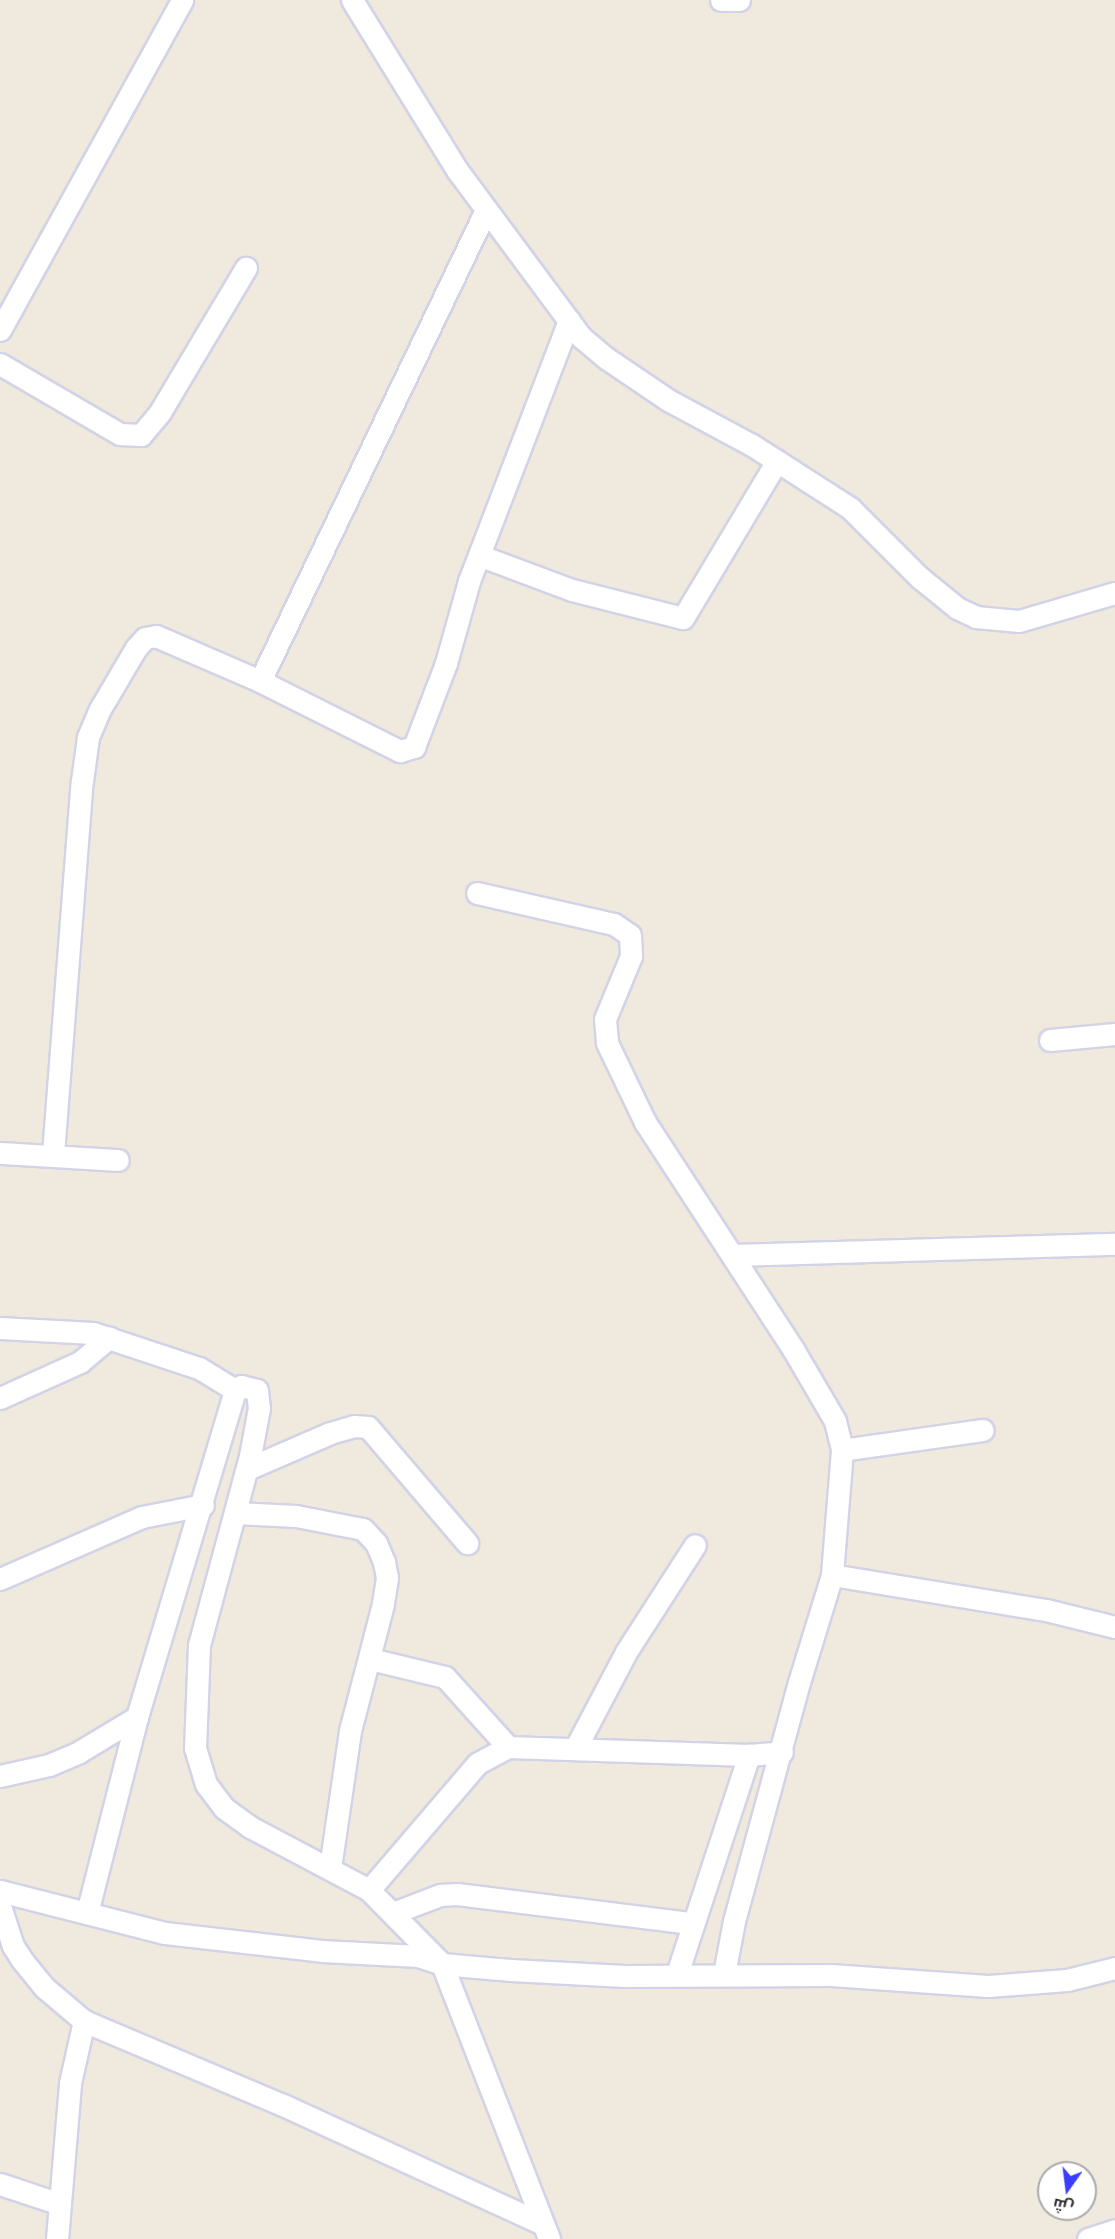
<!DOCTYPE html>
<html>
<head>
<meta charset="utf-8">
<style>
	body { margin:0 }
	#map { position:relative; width:1115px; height:2239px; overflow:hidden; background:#efeadd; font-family:"Titillium Web",Cairo,sans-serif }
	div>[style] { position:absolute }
	.roads { filter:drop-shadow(2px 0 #d2d3e6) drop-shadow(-2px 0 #d2d3e6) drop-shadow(0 2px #d2d3e6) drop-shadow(0 -2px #d2d3e6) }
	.minor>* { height:21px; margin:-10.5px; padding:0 10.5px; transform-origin:10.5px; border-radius:10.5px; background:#fff }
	span { translate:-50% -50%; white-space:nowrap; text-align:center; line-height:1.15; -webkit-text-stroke:4.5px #fff; paint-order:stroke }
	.north { position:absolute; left:1037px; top:2161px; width:60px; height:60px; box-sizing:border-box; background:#fff; border:2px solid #ababab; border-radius:50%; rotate:194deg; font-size:16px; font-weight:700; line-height:24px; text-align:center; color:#2c2c2c }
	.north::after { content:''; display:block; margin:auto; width:21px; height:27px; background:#3a3fff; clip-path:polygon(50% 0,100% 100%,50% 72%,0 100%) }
</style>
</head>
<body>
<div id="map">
	<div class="roads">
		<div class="minor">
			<div style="left:352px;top:0;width:200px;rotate:58.3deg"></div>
			<div style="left:457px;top:170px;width:208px;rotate:53.4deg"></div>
			<div style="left:581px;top:337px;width:33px;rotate:40deg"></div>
			<div style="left:606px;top:358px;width:75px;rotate:34.1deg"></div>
			<div style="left:668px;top:400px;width:95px;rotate:28.2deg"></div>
			<div style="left:752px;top:445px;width:117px;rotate:32.7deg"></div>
			<div style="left:850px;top:508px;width:98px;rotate:45deg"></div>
			<div style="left:919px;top:577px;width:49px;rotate:39.2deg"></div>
			<div style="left:957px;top:608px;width:21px;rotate:25deg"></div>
			<div style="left:976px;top:617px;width:43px;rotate:5.3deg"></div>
			<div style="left:1019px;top:621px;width:100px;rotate:-16.3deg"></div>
			<div style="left:721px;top:0;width:18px"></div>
			<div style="left:0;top:330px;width:377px;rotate:-61.1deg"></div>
			<div style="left:0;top:364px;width:139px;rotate:30.3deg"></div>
			<div style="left:120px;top:434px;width:21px;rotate:3deg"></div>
			<div style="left:141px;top:435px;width:30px;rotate:-50deg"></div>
			<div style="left:160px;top:412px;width:168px;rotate:-59.2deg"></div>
			<div style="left:481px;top:556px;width:97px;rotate:20.5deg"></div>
			<div style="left:572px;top:590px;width:114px;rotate:14.2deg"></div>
			<div style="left:683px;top:618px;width:183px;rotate:-59.1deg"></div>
			<div style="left:260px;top:681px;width:157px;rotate:26.6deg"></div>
			<div style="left:400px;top:751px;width:15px;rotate:-16deg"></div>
			<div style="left:414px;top:747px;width:90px;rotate:-69.1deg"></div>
			<div style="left:446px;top:663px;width:85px;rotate:-74.3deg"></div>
			<div style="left:469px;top:581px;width:279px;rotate:-69deg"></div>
			<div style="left:477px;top:893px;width:140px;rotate:12.8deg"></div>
			<div style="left:614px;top:924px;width:19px;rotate:35deg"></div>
			<div style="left:630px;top:935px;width:21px;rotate:87deg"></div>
			<div style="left:631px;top:956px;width:68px;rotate:112.4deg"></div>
			<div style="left:605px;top:1019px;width:24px;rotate:85deg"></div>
			<div style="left:607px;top:1043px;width:88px;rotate:64.3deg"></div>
			<div style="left:645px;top:1122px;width:271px;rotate:56.9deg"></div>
			<div style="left:793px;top:1349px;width:83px;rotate:59.7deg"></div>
			<div style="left:835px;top:1421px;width:30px;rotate:76deg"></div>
			<div style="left:842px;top:1450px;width:125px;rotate:94.6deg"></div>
			<div style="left:832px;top:1575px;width:112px;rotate:107.1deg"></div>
			<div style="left:799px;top:1682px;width:248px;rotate:105.2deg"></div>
			<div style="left:734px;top:1921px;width:54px;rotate:100.7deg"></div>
			<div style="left:1050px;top:1040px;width:65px;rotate:-5.3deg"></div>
			<div style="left:0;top:1153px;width:118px;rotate:3.4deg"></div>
			<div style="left:53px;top:1154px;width:374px;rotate:-85.6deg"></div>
			<div style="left:82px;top:781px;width:44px;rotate:-82.2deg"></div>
			<div style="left:88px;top:737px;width:30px;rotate:-67deg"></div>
			<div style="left:100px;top:709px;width:71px;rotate:-59.5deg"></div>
			<div style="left:136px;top:648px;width:13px;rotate:-48deg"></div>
			<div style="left:145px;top:638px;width:11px;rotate:-10deg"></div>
			<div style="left:156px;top:636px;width:113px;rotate:23.4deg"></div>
			<div style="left:260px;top:681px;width:522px;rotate:-64.37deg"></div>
			<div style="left:735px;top:1255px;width:380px;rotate:-1.7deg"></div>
			<div style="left:0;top:1328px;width:93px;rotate:3.1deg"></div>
			<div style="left:93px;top:1333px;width:112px;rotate:18.3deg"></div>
			<div style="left:199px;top:1368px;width:42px;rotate:31.4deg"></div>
			<div style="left:235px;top:1390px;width:7px;rotate:-34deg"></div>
			<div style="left:241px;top:1386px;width:16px;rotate:14deg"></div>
			<div style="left:257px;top:1390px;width:18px;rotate:84deg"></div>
			<div style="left:259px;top:1408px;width:49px;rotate:100.6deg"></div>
			<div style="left:250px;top:1456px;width:196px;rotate:105.1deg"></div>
			<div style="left:199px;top:1645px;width:103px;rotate:92.2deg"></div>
			<div style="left:195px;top:1748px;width:38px;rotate:73deg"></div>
			<div style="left:206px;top:1784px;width:30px;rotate:53deg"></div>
			<div style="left:224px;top:1808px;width:32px;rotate:36deg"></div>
			<div style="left:250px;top:1827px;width:135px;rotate:27.9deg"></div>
			<div style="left:369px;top:1890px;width:104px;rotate:45.4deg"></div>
			<div style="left:442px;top:1964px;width:295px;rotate:68.7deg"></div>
			<div style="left:0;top:1398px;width:88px;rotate:-24.2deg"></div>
			<div style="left:80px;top:1362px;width:38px;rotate:-40deg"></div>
			<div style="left:842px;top:1450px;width:142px;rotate:-8.1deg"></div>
			<div style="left:247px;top:1469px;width:90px;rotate:-23.4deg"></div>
			<div style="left:330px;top:1433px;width:25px;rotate:-16deg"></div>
			<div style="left:354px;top:1426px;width:14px;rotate:4deg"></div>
			<div style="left:368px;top:1427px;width:153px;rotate:49.5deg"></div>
			<div style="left:236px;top:1513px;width:60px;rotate:2.9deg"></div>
			<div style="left:296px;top:1516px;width:68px;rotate:11deg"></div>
			<div style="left:363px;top:1529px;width:19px;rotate:47deg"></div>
			<div style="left:376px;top:1543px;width:21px;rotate:67deg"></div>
			<div style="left:384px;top:1562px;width:16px;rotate:79deg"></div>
			<div style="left:387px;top:1578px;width:26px;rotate:99deg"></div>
			<div style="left:383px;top:1604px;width:131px;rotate:104.6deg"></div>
			<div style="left:350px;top:1731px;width:138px;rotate:98.3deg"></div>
			<div style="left:832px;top:1575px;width:217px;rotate:9.3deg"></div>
			<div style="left:1046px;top:1610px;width:71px;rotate:13.8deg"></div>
			<div style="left:0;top:1579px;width:155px;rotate:-23.6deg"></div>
			<div style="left:142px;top:1517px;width:62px;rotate:-11.1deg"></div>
			<div style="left:370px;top:1659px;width:77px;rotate:13.5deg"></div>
			<div style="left:445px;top:1677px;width:94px;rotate:48deg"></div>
			<div style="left:576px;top:1747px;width:107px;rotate:-62.2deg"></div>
			<div style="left:626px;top:1652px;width:127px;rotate:-57.2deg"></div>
			<div style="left:0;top:1776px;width:50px;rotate:-12.7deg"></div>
			<div style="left:49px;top:1765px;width:33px;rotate:-23deg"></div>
			<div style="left:79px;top:1752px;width:68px;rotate:-31.1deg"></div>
			<div style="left:369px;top:1890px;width:167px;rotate:-49.4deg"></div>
			<div style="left:478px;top:1763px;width:34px;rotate:-28deg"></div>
			<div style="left:508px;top:1747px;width:241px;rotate:1.9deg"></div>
			<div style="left:749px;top:1755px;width:33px;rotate:-5deg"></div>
			<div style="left:0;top:1891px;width:170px;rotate:14.3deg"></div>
			<div style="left:165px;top:1933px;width:158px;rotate:6.5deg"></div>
			<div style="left:322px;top:1951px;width:96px;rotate:3deg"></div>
			<div style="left:418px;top:1956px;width:25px;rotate:18deg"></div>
			<div style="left:442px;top:1964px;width:69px;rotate:5deg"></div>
			<div style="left:511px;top:1970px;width:114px;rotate:3deg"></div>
			<div style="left:625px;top:1976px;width:206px;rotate:-0.3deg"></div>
			<div style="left:831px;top:1975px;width:157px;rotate:4deg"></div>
			<div style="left:988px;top:1986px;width:79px;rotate:-4.3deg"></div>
			<div style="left:1067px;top:1980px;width:49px;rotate:-14deg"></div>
			<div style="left:0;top:1906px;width:42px;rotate:72deg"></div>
			<div style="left:13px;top:1946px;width:17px;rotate:57deg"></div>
			<div style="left:22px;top:1960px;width:36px;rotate:51deg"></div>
			<div style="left:45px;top:1988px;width:51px;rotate:40.2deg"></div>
			<div style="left:84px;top:2021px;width:216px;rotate:22.9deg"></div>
			<div style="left:283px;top:2105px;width:286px;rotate:24.6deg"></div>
			<div style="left:87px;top:1913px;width:202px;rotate:-75.7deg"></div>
			<div style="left:137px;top:1717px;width:341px;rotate:-73.3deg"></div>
			<div style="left:393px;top:1913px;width:50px;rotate:-21deg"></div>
			<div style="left:440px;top:1895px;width:17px;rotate:-3deg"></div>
			<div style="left:457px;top:1894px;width:236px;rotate:7.1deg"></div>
			<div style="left:677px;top:1974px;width:231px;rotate:-71.8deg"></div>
			<div style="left:0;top:2184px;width:63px;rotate:18.4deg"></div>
			<div style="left:57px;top:2239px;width:157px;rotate:-85.2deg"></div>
			<div style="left:70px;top:2083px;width:64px;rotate:-77.3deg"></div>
			<div style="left:1088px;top:2239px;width:28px;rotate:-18deg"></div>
		</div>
	</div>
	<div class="north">ش</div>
</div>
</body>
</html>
